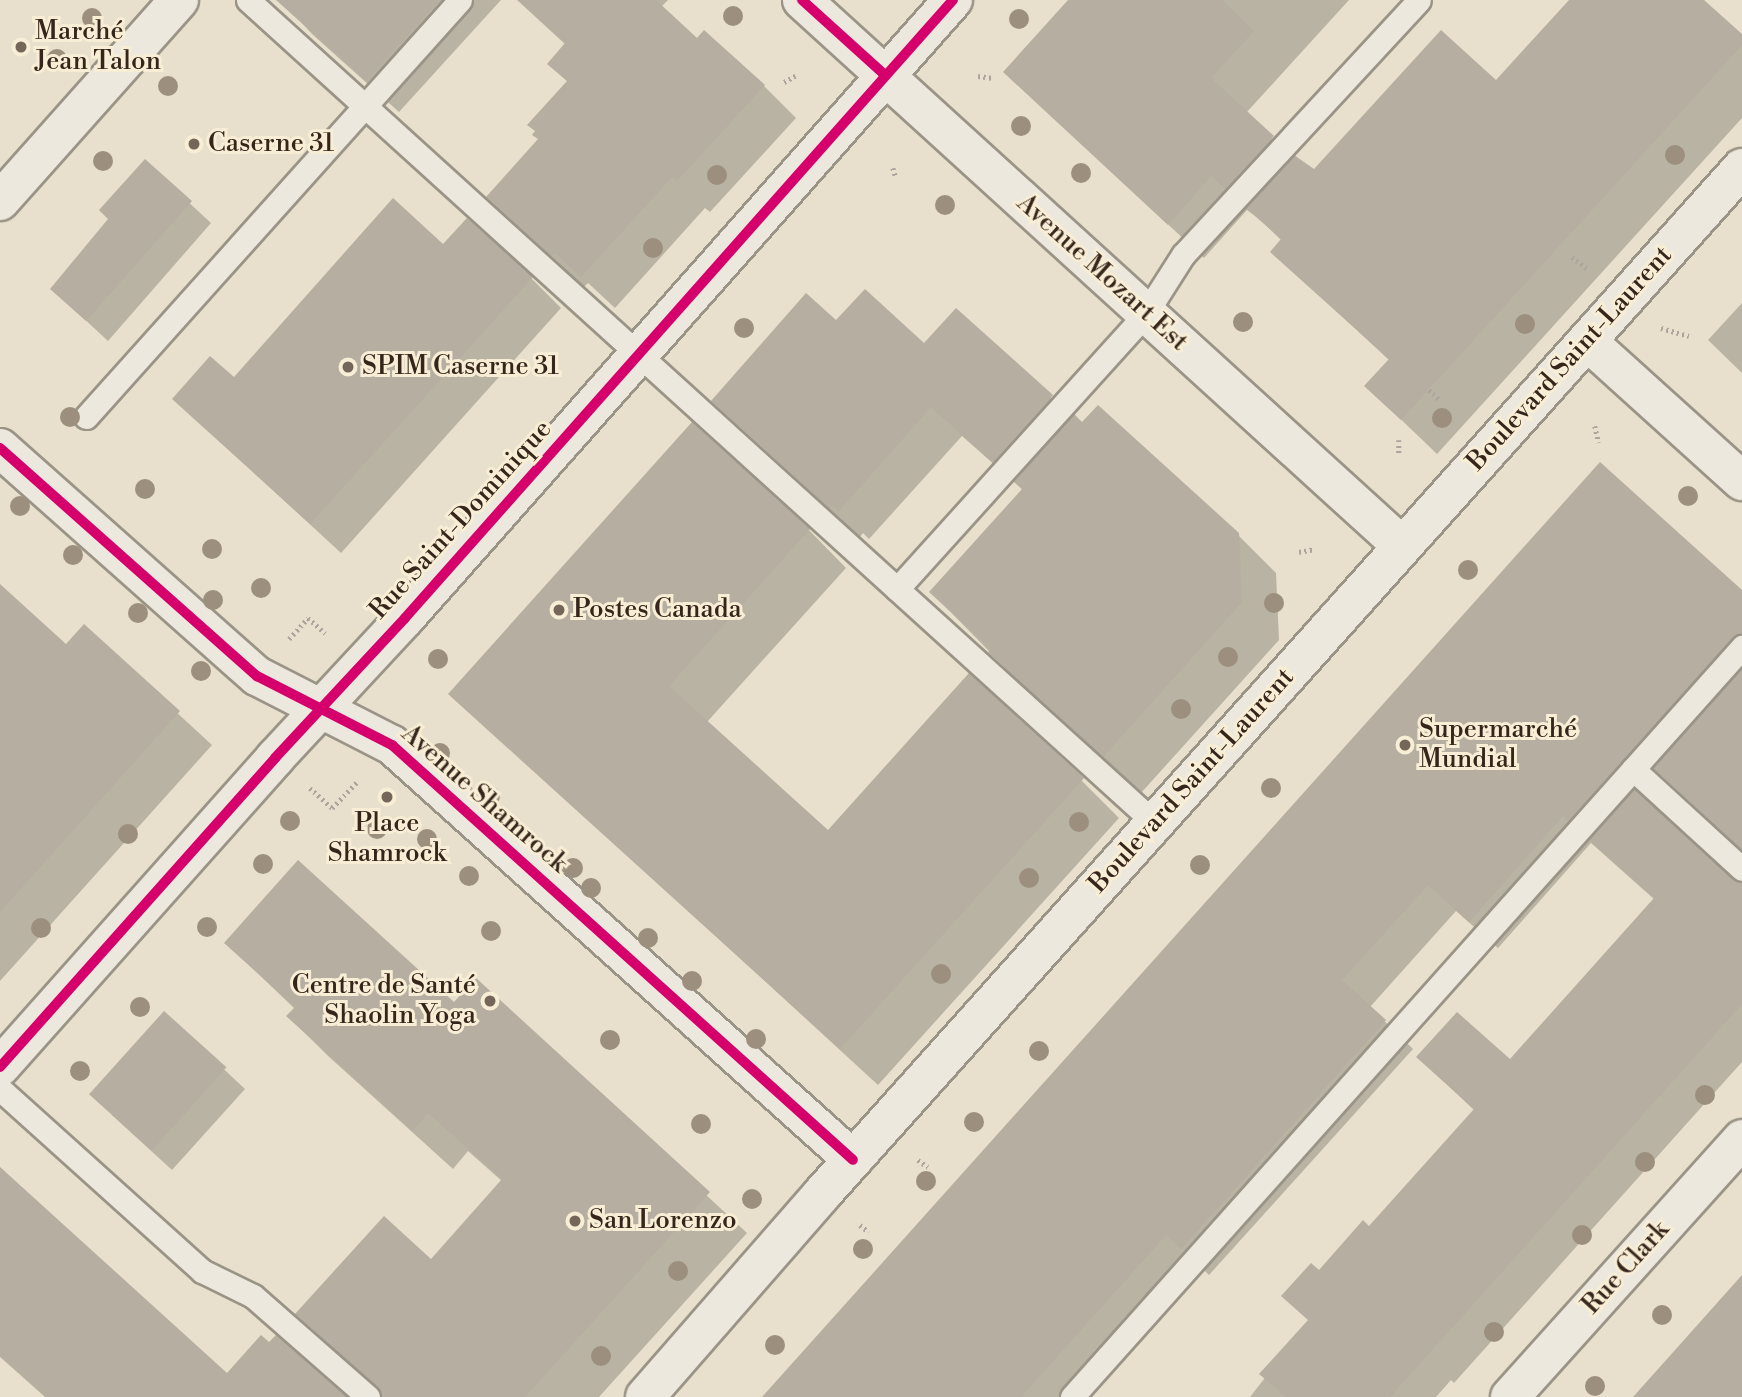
<!DOCTYPE html>
<html>
<head>
<meta charset="utf-8">
<style>
	body { margin:0 }
	#map { position:relative; width:1742px; height:1397px; overflow:hidden; background:#e8e0cc; font-family:"Libre Bodoni",serif }
	div>[style] { position:absolute }
	.shadow>* { inset:0; background:#0003 }
	.building>* { inset:0; background:#b5aea1; transform-origin:0 0 }
	.path>* { height:4.5px; margin-top:-2.25px; transform-origin:0; background:repeating-linear-gradient(90deg,#aba59d 0 2px,transparent 0 5.5px) }
	.roads { filter:drop-shadow(2px 0 #9a9487) drop-shadow(-2px 0 #9a9487) drop-shadow(0 2px #9a9487) drop-shadow(0 -2px #9a9487) }
	.service>* { height:23px; margin:-11.5px; padding:0 11.5px; transform-origin:11.5px; border-radius:11.5px; background:#ece8dd }
	.minor>* { height:38px; margin:-19px; padding:0 19px; transform-origin:19px; border-radius:19px; background:#ece8dd }
	.secondary>* { height:38px; margin:-19px; padding:0 19px; transform-origin:19px; border-radius:19px; background:#ece8dd }
	.cycleway>* { height:10px; margin:-5px; padding:0 5px; transform-origin:5px; border-radius:5px; background:#d6006c }
	.trees>* { width:20px; height:20px; margin:-10px; border-radius:50%; background:#9c8f7d }
	.dots>* { width:19px; height:19px; translate:-50% -50%; box-sizing:border-box; border:4px solid #f8edd5; border-radius:50% }
	span { translate:-50% -50%; white-space:nowrap; text-align:center; line-height:1.15; -webkit-text-stroke:6px #f8edd5; paint-order:stroke }
	.poi-label { font-size:26px; color:#35251b }
	.left { translate:0 -50%; text-align:left }
	.right { translate:-100% -50%; text-align:right }
	.street-label { font-size:26px; color:#35251b }
</style>
</head>
<body>
<div id="map">
	<div class="shadow">
		<div style="clip-path:polygon(281px 0,501px 0,399px 112px,312px 34px)"></div>
		<div style="clip-path:polygon(517px 0,668px 0,661px 7px,698px 40px,764px 86px,796px 118px,710px 212px,705px 208px,615px 308px,588px 283px,584px 287px,488px 197px,540px 140px,537px 132px,568px 82px,549px 63px,566px 45px)"></div>
		<div style="clip-path:polygon(1071px 0,1349px 0,1246px 113px,1294px 159px,1314px 172px,1496px 83px,1571px 0,1702px 0,1742px 37px,1742px 118px,1437px 454px,1366px 386px,1390px 361px,1273px 252px,1282px 241px,1262px 221px,1247px 210px,1204px 258px,1005px 72px)"></div>
		<div style="clip-path:polygon(145px 162px,211px 223px,108px 341px,52px 289px,110px 219px)"></div>
		<div style="clip-path:polygon(444px 246px,531px 278px,561px 308px,341px 553px,174px 399px,234px 380px)"></div>
		<div style="clip-path:polygon(1742px 303px,1742px 373px,1708px 340px)"></div>
		<div style="clip-path:polygon(956px 310px,1073px 418px,1238px 535px,1276px 573px,1279px 640px,1141px 793px,1027px 690px,931px 592px,1023px 490px,962px 436px,869px 539px,863px 533px,860px 537px,713px 401px,836px 323px,924px 345px)"></div>
		<div style="clip-path:polygon(809px 530px,846px 568px,707px 722px,828px 832px,1081px 780px,1119px 818px,878px 1085px,451px 693px)"></div>
		<div style="clip-path:polygon(0 586px,66px 646px,84px 627px,212px 745px,0 981px)"></div>
		<div style="clip-path:polygon(1742px 592px,1742px 850px,1662px 775px,1641px 798px,1732px 881px,1742px 883px,1742px 1062px,1454px 1383px,1451px 1380px,1436px 1397px,1250px 1397px,1309px 1321px,1319px 1272px,1369px 1229px,1475px 1111px,1418px 1057px,1510px 1062px,1655px 900px,1591px 843px,1498px 948px,1456px 911px,1370px 1007px,1413px 1049px,1209px 1275px,1195px 1261px,1073px 1397px,764px 1397px)"></div>
		<div style="clip-path:polygon(226px 943px,454px 1004px,476px 981px,747px 1233px,599px 1397px,383px 1397px,297px 1314px,432px 1262px,503px 1182px,468px 1151px,453px 1169px,327px 1055px,288px 1016px,295px 1009px)"></div>
		<div style="clip-path:polygon(164px 1013px,245px 1089px,172px 1170px,112px 1115px)"></div>
		<div style="clip-path:polygon(0 1192px,227px 1376px,344px 1397px,45px 1397px,0 1357px)"></div>
	</div>
	<div class="building">
		<div style="clip-path:polygon(276px 0,440px 0,366px 81px)"></div>
		<div style="clip-path:polygon(518px 0,656px 0,697px 38px,704px 30px,765px 85px,677px 181px,672px 177px,581px 277px,555px 253px,551px 256px,486px 197px,538px 139px,532px 135px,535px 131px,527px 125px,567px 81px,547px 64px,565px 43px)"></div>
		<div style="clip-path:polygon(1068px 0,1222px 0,1254px 31px,1211px 78px,1274px 136px,1225px 189px,1211px 176px,1168px 225px,1003px 72px)"></div>
		<div style="clip-path:polygon(1569px 0,1704px 0,1742px 34px,1742px 45px,1401px 420px,1364px 386px,1389px 359px,1270px 252px,1281px 239px,1246px 208px,1294px 155px,1314px 169px,1441px 30px,1496px 80px)"></div>
		<div style="clip-path:polygon(145px 159px,192px 201px,86px 321px,50px 289px,108px 219px,99px 210px)"></div>
		<div style="clip-path:polygon(393px 198px,443px 244px,467px 218px,533px 277px,310px 524px,172px 399px,210px 356px,234px 377px)"></div>
		<div style="clip-path:polygon(865px 289px,924px 343px,956px 308px,1053px 395px,992px 462px,931px 407px,839px 511px,832px 505px,829px 508px,711px 401px,806px 293px,836px 320px)"></div>
		<div style="clip-path:polygon(1098px 405px,1239px 533px,1242px 602px,1103px 757px,988px 652px,991px 649px,929px 592px,1022px 489px,1013px 481px,1074px 414px,1082px 422px)"></div>
		<div style="clip-path:polygon(692px 422px,810px 529px,669px 686px,828px 830px,969px 673px,1084px 778px,840px 1049px,448px 694px)"></div>
		<div style="clip-path:polygon(1600px 462px,1742px 590px,1742px 633px,1732px 638px,1568px 821px,1563px 816px,1469px 922px,1428px 885px,1342px 980px,1386px 1020px,1181px 1249px,1166px 1235px,1021px 1397px,762px 1397px)"></div>
		<div style="clip-path:polygon(0 584px,66px 644px,84px 624px,180px 711px,0 912px)"></div>
		<div style="clip-path:polygon(1742px 668px,1742px 850px,1653px 768px)"></div>
		<div style="clip-path:polygon(1634px 789px,1733px 879px,1742px 883px,1742px 1004px,1390px 1397px,1286px 1397px,1259px 1374px,1308px 1320px,1281px 1296px,1311px 1263px,1319px 1270px,1363px 1220px,1369px 1226px,1474px 1109px,1416px 1057px,1457px 1012px,1510px 1059px,1654px 898px,1589px 840px)"></div>
		<div style="clip-path:polygon(298px 860px,454px 1002px,476px 978px,710px 1192px,525px 1397px,382px 1397px,377px 1386px,295px 1314px,384px 1216px,431px 1259px,502px 1179px,428px 1113px,413px 1131px,286px 1016px,295px 1007px,224px 943px)"></div>
		<div style="left:164px;top:1011px;width:84px;height:112px;rotate:42deg"></div>
		<div style="clip-path:polygon(0 1167px,227px 1373px,261px 1335px,269px 1342px,276px 1335px,347px 1397px,46px 1397px,0 1355px)"></div>
		<div style="clip-path:polygon(1742px 1275px,1742px 1397px,1633px 1397px,1684px 1340px)"></div>
	</div>
	<div class="path">
		<div style="left:978px;top:76px;width:15px;rotate:8deg"></div>
		<div style="left:784px;top:82px;width:13px;rotate:-29deg"></div>
		<div style="left:893px;top:168px;width:10px;rotate:73deg"></div>
		<div style="left:1572px;top:257px;width:20px;rotate:37deg"></div>
		<div style="left:1661px;top:328px;width:29px;rotate:16deg"></div>
		<div style="left:1429px;top:390px;width:16px;rotate:43deg"></div>
		<div style="left:1595px;top:426px;width:17px;rotate:77deg"></div>
		<div style="left:1399px;top:440px;width:16px;rotate:90deg"></div>
		<div style="left:1299px;top:552px;width:16px;rotate:-11deg"></div>
		<div style="left:289px;top:639px;width:28px;rotate:-48deg"></div>
		<div style="left:308px;top:618px;width:23px;rotate:41deg"></div>
		<div style="left:310px;top:788px;width:30px;rotate:42deg"></div>
		<div style="left:332px;top:808px;width:37px;rotate:-46deg"></div>
		<div style="left:918px;top:1160px;width:12px;rotate:35deg"></div>
		<div style="left:860px;top:1225px;width:11px;rotate:38deg"></div>
	</div>
	<div class="roads">
		<div class="service">
			<div style="left:248px;top:0;width:1225px;rotate:42.22deg"></div>
			<div style="left:86px;top:417px;width:560px;rotate:-48.11deg"></div>
			<div style="left:897px;top:589px;width:372px;rotate:-47.9deg"></div>
			<div style="left:1146px;top:313px;width:69px;rotate:-57.5deg"></div>
			<div style="left:1183px;top:255px;width:347px;rotate:-47.2deg"></div>
			<div style="left:1633px;top:769px;width:148px;rotate:42.5deg"></div>
			<div style="left:0;top:1089px;width:272px;rotate:42deg"></div>
			<div style="left:202px;top:1271px;width:57px;rotate:26.1deg"></div>
			<div style="left:253px;top:1296px;width:153px;rotate:41.3deg"></div>
			<div style="left:1072px;top:1397px;width:1006px;rotate:-48.22deg"></div>
		</div>
		<div class="minor">
			<div style="left:802px;top:0;width:811px;rotate:42.3deg"></div>
			<div style="left:0;top:201px;width:269px;rotate:-48.3deg"></div>
			<div style="left:1587px;top:341px;width:209px;rotate:42.1deg"></div>
			<div style="left:0;top:448px;width:344px;rotate:41.6deg"></div>
			<div style="left:257px;top:676px;width:152px;rotate:27.1deg"></div>
			<div style="left:392px;top:745px;width:620px;rotate:41.99deg"></div>
			<div style="left:0;top:1067px;width:414px;rotate:-48.3deg"></div>
			<div style="left:275px;top:758px;width:191px;rotate:-47.1deg"></div>
			<div style="left:405px;top:618px;width:826px;rotate:-48.44deg"></div>
		</div>
		<div class="secondary">
			<div style="left:645px;top:1397px;width:269px;rotate:-48.9deg"></div>
			<div style="left:822px;top:1194px;width:1378px;rotate:-48.12deg"></div>
			<div style="left:1510px;top:1397px;width:347px;rotate:-48deg"></div>
		</div>
	</div>
	<div class="cycleway">
		<div style="left:802px;top:0;width:112px;rotate:42.1deg"></div>
		<div style="left:0;top:448px;width:344px;rotate:41.6deg"></div>
		<div style="left:257px;top:676px;width:152px;rotate:27.1deg"></div>
		<div style="left:392px;top:745px;width:620px;rotate:41.99deg"></div>
		<div style="left:0;top:1067px;width:414px;rotate:-48.3deg"></div>
		<div style="left:275px;top:758px;width:191px;rotate:-47.1deg"></div>
		<div style="left:405px;top:618px;width:826px;rotate:-48.44deg"></div>
	</div>
	<div class="trees">
		<div style="left:733px;top:16px"></div>
		<div style="left:92px;top:18px"></div>
		<div style="left:1019px;top:19px"></div>
		<div style="left:57px;top:59px"></div>
		<div style="left:168px;top:86px"></div>
		<div style="left:1021px;top:126px"></div>
		<div style="left:1675px;top:155px"></div>
		<div style="left:103px;top:161px"></div>
		<div style="left:1081px;top:173px"></div>
		<div style="left:717px;top:175px"></div>
		<div style="left:945px;top:205px"></div>
		<div style="left:653px;top:248px"></div>
		<div style="left:1243px;top:322px"></div>
		<div style="left:1525px;top:324px"></div>
		<div style="left:744px;top:328px"></div>
		<div style="left:70px;top:417px"></div>
		<div style="left:1442px;top:418px"></div>
		<div style="left:145px;top:489px"></div>
		<div style="left:1688px;top:496px"></div>
		<div style="left:20px;top:506px"></div>
		<div style="left:212px;top:549px"></div>
		<div style="left:73px;top:555px"></div>
		<div style="left:1468px;top:570px"></div>
		<div style="left:261px;top:588px"></div>
		<div style="left:213px;top:600px"></div>
		<div style="left:1274px;top:603px"></div>
		<div style="left:138px;top:613px"></div>
		<div style="left:1228px;top:657px"></div>
		<div style="left:438px;top:659px"></div>
		<div style="left:201px;top:671px"></div>
		<div style="left:1181px;top:709px"></div>
		<div style="left:440px;top:753px"></div>
		<div style="left:1271px;top:788px"></div>
		<div style="left:490px;top:796px"></div>
		<div style="left:290px;top:821px"></div>
		<div style="left:1079px;top:822px"></div>
		<div style="left:377px;top:829px"></div>
		<div style="left:128px;top:834px"></div>
		<div style="left:427px;top:839px"></div>
		<div style="left:263px;top:864px"></div>
		<div style="left:1200px;top:865px"></div>
		<div style="left:573px;top:868px"></div>
		<div style="left:469px;top:876px"></div>
		<div style="left:1029px;top:878px"></div>
		<div style="left:591px;top:888px"></div>
		<div style="left:207px;top:927px"></div>
		<div style="left:41px;top:928px"></div>
		<div style="left:491px;top:931px"></div>
		<div style="left:648px;top:938px"></div>
		<div style="left:941px;top:974px"></div>
		<div style="left:692px;top:981px"></div>
		<div style="left:140px;top:1007px"></div>
		<div style="left:756px;top:1039px"></div>
		<div style="left:610px;top:1040px"></div>
		<div style="left:1039px;top:1051px"></div>
		<div style="left:80px;top:1071px"></div>
		<div style="left:1705px;top:1095px"></div>
		<div style="left:974px;top:1122px"></div>
		<div style="left:701px;top:1124px"></div>
		<div style="left:1645px;top:1162px"></div>
		<div style="left:926px;top:1181px"></div>
		<div style="left:752px;top:1199px"></div>
		<div style="left:1582px;top:1235px"></div>
		<div style="left:863px;top:1249px"></div>
		<div style="left:678px;top:1271px"></div>
		<div style="left:1662px;top:1315px"></div>
		<div style="left:1494px;top:1332px"></div>
		<div style="left:775px;top:1345px"></div>
		<div style="left:601px;top:1356px"></div>
		<div style="left:1595px;top:1386px"></div>
	</div>
	<div class="dots">
		<div style="left:21px;top:47px;background:#746659"></div>
		<div style="left:194px;top:144px;background:#746659"></div>
		<div style="left:348px;top:367px;background:#746659"></div>
		<div style="left:559px;top:610px;background:#746659"></div>
		<div style="left:1405px;top:745px;background:#746659"></div>
		<div style="left:387px;top:797px;background:#746659"></div>
		<div style="left:490px;top:1001px;background:#746659"></div>
		<div style="left:575px;top:1221px;background:#746659"></div>
	</div>
	<div class="poi-label">
		<span class="left" style="left:35px;top:47px">Marché<br>Jean Talon</span>
		<span class="left" style="left:208px;top:144px">Caserne 31</span>
		<span class="left" style="left:362px;top:367px">SPIM Caserne 31</span>
		<span class="left" style="left:573px;top:610px">Postes Canada</span>
		<span class="left" style="left:1419px;top:745px">Supermarché<br>Mundial</span>
		<span style="left:387px;top:839px">Place<br>Shamrock</span>
		<span class="right" style="left:476px;top:1001px">Centre de Santé<br>Shaolin Yoga</span>
		<span class="left" style="left:589px;top:1221px">San Lorenzo</span>
	</div>
	<div class="street-label">
		<span style="left:1102px;top:273px;rotate:42deg">Avenue Mozart Est</span>
		<span style="left:1570px;top:359px;rotate:-48deg">Boulevard Saint-Laurent</span>
		<span style="left:461px;top:520px;rotate:-48deg">Rue Saint-Dominique</span>
		<span style="left:1192px;top:781px;rotate:-48deg">Boulevard Saint-Laurent</span>
		<span style="left:484px;top:799px;rotate:41deg">Avenue Shamrock</span>
		<span style="left:1626px;top:1268px;rotate:-48deg">Rue Clark</span>
	</div>
</div>
</body>
</html>
